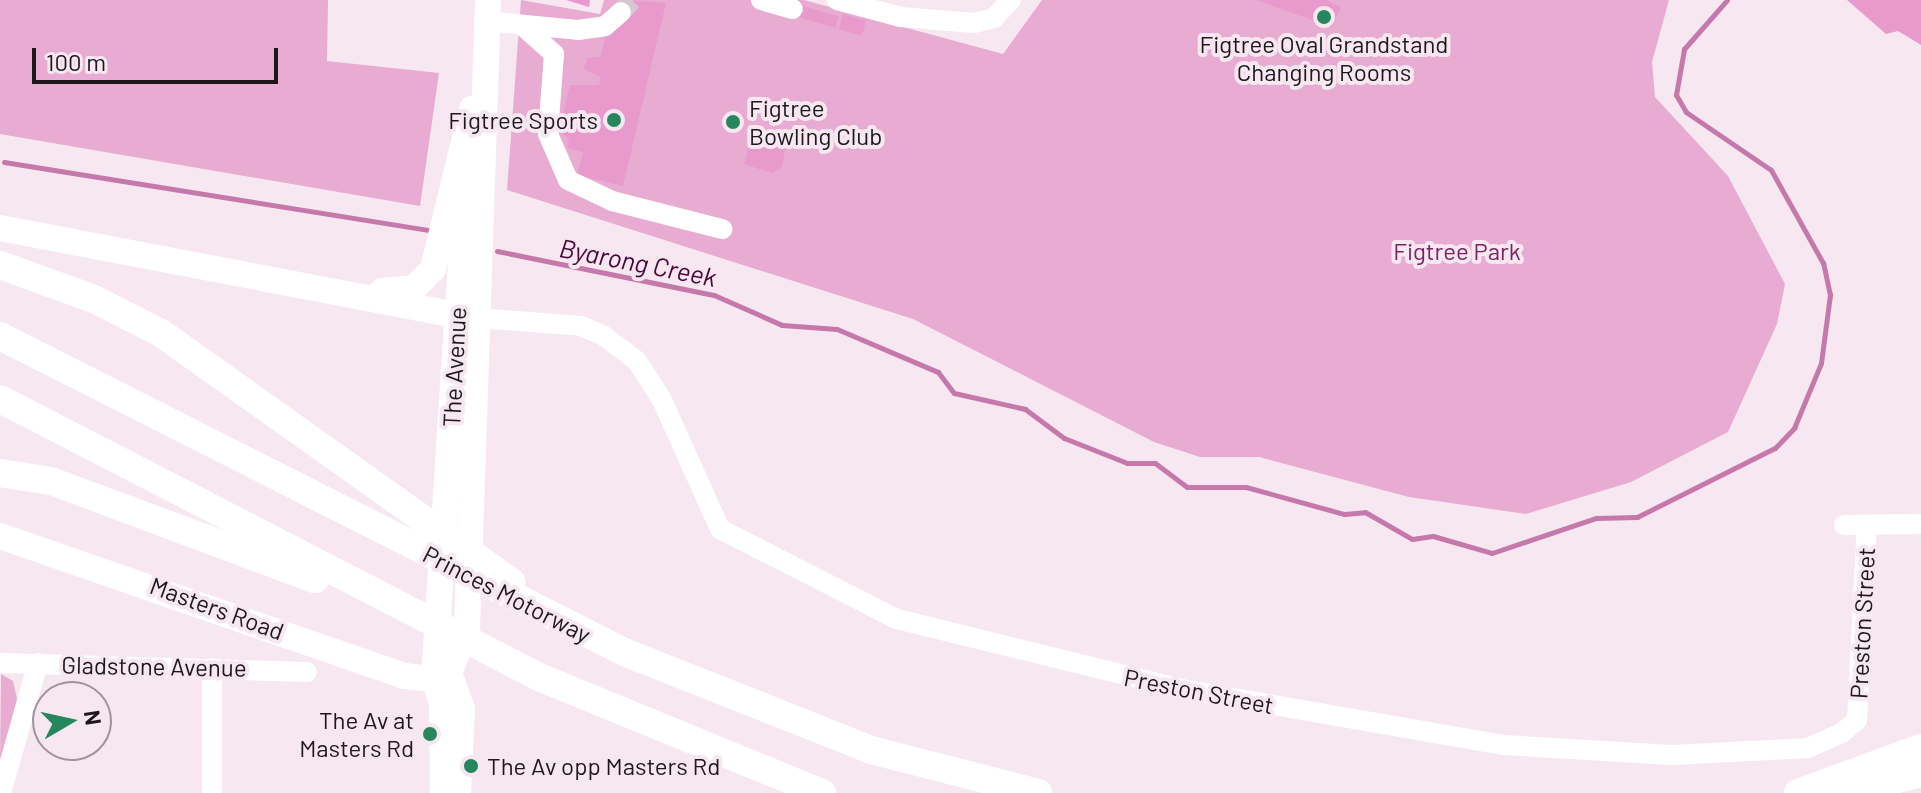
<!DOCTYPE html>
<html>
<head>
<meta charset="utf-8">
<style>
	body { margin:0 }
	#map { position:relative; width:1921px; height:793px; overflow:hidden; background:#f7e7f1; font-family:Barlow,sans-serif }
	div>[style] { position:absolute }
	.green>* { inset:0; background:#e8abd1 }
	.stream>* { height:5px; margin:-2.5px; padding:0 2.5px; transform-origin:2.5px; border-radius:2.5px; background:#c479aa }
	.building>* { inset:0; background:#e99acd; transform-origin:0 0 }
	.minor-tunnel>* { height:20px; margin-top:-10px; transform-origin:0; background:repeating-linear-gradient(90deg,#d6c8d1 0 20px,transparent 0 30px) }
	.minor>* { height:20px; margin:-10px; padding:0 10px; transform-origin:10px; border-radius:10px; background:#fff }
	.major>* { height:26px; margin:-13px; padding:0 13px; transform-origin:13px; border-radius:13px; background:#fff }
	.highway>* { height:28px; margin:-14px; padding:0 14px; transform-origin:14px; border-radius:14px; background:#fff }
	.dots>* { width:22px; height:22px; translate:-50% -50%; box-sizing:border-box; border:4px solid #f7e7f1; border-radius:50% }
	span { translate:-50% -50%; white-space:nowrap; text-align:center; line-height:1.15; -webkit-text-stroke:8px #f7e7f1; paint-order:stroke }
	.poi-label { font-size:24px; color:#1d181b }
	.left { translate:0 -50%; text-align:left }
	.right { translate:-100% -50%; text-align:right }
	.park-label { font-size:24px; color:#7b2161 }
	.street-label { font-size:24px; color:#1d181b }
	.water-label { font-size:26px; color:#4b0539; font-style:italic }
	.north { position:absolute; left:32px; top:681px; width:80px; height:80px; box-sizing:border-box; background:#f7e7f1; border:2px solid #a0949b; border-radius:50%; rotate:81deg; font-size:22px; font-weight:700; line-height:32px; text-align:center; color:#1d181b }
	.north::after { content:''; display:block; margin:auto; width:28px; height:36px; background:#26865e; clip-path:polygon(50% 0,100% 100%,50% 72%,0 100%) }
	.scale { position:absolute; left:32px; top:48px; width:246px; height:36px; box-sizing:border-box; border:4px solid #1d181b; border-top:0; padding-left:10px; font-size:24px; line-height:28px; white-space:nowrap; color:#1d181b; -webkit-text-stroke:6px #f7e7f1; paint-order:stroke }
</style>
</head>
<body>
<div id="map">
	<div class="green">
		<div style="clip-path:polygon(0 0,328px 0,327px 61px,439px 73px,420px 206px,0 134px)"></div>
		<div style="clip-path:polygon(521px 0,600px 14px,604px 0,804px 0,1003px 54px,1042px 0,1669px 0,1652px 62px,1655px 97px,1728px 176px,1785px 284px,1777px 324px,1728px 432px,1631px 482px,1526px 514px,1409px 497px,1259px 457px,1200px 457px,1154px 442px,913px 319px,507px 190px)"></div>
		<div style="clip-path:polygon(1px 674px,13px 681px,17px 699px,0 766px)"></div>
	</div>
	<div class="stream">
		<div style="left:4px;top:162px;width:429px;rotate:9.1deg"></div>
		<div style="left:497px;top:251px;width:221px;rotate:11.5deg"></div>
		<div style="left:714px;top:295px;width:74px;rotate:23.8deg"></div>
		<div style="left:782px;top:325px;width:55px;rotate:4.2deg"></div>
		<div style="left:837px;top:329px;width:110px;rotate:23.1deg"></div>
		<div style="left:938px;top:372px;width:26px;rotate:53deg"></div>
		<div style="left:954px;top:393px;width:73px;rotate:12.7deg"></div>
		<div style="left:1025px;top:409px;width:49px;rotate:36.6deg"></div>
		<div style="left:1064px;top:438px;width:68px;rotate:21.6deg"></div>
		<div style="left:1127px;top:463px;width:28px"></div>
		<div style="left:1155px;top:463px;width:40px;rotate:37deg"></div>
		<div style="left:1187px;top:487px;width:59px"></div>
		<div style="left:1246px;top:487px;width:102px;rotate:15.4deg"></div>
		<div style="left:1344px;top:514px;width:21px;rotate:-5deg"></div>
		<div style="left:1365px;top:512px;width:54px;rotate:29.9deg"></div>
		<div style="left:1412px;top:539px;width:21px;rotate:-8deg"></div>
		<div style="left:1433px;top:536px;width:61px;rotate:16.1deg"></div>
		<div style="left:1492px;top:553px;width:110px;rotate:-18.6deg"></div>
		<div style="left:1596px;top:518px;width:41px;rotate:-1.4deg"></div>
		<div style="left:1637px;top:517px;width:154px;rotate:-26.6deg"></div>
		<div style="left:1775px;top:448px;width:28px;rotate:-46deg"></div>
		<div style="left:1794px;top:428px;width:70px;rotate:-67.4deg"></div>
		<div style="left:1821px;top:363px;width:69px;rotate:-82.5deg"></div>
		<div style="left:1830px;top:295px;width:33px;rotate:-102deg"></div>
		<div style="left:1823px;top:263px;width:107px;rotate:-119.2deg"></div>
		<div style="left:1771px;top:170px;width:103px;rotate:-145.7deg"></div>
		<div style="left:1686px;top:112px;width:20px;rotate:-120deg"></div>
		<div style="left:1676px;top:95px;width:47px;rotate:-80.1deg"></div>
		<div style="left:1684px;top:49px;width:65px;rotate:-48.7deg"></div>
	</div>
	<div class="building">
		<div style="clip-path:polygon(566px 0,590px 0,589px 7px)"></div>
		<div style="clip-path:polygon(625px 0,666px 3px,623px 186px,577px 175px,583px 152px,567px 148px,569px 139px,559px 132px,570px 85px,599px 85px,601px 77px,584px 69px,587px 58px,601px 57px,607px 27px,619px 25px)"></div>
		<div style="clip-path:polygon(1256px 0,1326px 0,1341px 7px,1332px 27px)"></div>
		<div style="clip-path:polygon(1847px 0,1921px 0,1921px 45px,1898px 31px,1886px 34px)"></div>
		<div style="left:803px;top:6px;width:37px;height:12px;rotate:16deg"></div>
		<div style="left:843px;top:14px;width:24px;height:16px;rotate:15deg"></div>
		<div style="clip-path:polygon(753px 131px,787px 140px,782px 167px,772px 173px,744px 164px)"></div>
	</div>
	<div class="minor-tunnel">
		<div style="left:621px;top:12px;width:16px;rotate:-47deg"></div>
	</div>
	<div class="minor">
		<div style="left:761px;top:0;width:33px;rotate:16deg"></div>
		<div style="left:837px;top:0;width:66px;rotate:14.9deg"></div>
		<div style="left:901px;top:17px;width:73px;rotate:4.7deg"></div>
		<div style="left:974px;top:23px;width:21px;rotate:-14deg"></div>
		<div style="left:994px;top:18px;width:25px;rotate:-47deg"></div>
		<div style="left:485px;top:21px;width:93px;rotate:5.5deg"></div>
		<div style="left:578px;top:30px;width:27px;rotate:-8deg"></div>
		<div style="left:605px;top:26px;width:21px;rotate:-41deg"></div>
		<div style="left:523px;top:26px;width:42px;rotate:42.1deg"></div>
		<div style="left:554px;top:54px;width:80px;rotate:94.3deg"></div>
		<div style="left:548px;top:134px;width:50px;rotate:66.5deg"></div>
		<div style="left:568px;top:180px;width:49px;rotate:25.5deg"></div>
		<div style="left:612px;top:201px;width:114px;rotate:14.3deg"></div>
		<div style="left:478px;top:318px;width:103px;rotate:4.4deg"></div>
		<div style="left:581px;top:326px;width:25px;rotate:23deg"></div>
		<div style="left:604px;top:336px;width:41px;rotate:37.1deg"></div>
		<div style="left:637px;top:361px;width:46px;rotate:57.3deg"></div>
		<div style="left:662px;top:400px;width:141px;rotate:65.8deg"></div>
		<div style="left:720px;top:529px;width:199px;rotate:27deg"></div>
		<div style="left:897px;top:619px;width:293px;rotate:13.8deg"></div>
		<div style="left:1182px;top:689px;width:327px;rotate:9.9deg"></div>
		<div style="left:1504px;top:745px;width:168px;rotate:3.4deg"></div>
		<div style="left:1672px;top:755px;width:136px;rotate:-2.9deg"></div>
		<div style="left:1808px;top:748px;width:37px;rotate:-24deg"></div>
		<div style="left:1842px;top:733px;width:20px;rotate:-41deg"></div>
		<div style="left:1857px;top:720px;width:195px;rotate:-87.1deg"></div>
		<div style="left:1844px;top:525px;width:77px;rotate:-0.7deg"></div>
		<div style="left:0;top:663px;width:307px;rotate:1.7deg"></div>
		<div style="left:1px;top:793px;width:135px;rotate:-74.1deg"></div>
		<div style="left:212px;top:793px;width:125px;rotate:-90deg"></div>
	</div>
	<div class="major">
		<div style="left:0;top:228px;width:481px;rotate:10.8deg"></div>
		<div style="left:382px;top:291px;width:32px;rotate:-5deg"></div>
		<div style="left:414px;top:288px;width:27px;rotate:-45deg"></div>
		<div style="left:433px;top:269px;width:165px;rotate:-76.3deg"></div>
		<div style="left:0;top:536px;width:428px;rotate:19.1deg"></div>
		<div style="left:404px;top:676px;width:30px;rotate:6deg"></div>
		<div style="left:434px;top:679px;width:22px;rotate:-36deg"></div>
		<div style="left:452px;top:666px;width:41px;rotate:-68.5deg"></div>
		<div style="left:467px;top:628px;width:628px;rotate:-88.08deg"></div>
		<div style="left:448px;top:670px;width:41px;rotate:70.3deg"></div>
		<div style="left:462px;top:709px;width:84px;rotate:92.7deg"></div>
		<div style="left:443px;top:793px;width:90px;rotate:-90.6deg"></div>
		<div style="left:442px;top:703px;width:25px;rotate:-108deg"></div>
		<div style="left:434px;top:679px;width:493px;rotate:-86.3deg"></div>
	</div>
	<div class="highway">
		<div style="left:0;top:265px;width:100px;rotate:19.9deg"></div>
		<div style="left:94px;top:299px;width:75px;rotate:26.9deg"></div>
		<div style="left:161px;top:333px;width:430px;rotate:35.4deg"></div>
		<div style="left:0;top:336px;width:699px;rotate:26.86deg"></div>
		<div style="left:624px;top:652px;width:266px;rotate:21.6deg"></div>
		<div style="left:871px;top:750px;width:173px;rotate:14.4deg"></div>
		<div style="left:0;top:399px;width:606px;rotate:27.28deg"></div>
		<div style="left:539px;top:677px;width:306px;rotate:22.3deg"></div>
		<div style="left:0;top:473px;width:52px;rotate:8.9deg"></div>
		<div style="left:51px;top:481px;width:282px;rotate:20.4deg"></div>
		<div style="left:1851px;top:791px;width:72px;rotate:-14.4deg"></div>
		<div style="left:1798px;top:793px;width:131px;rotate:-20.1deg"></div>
	</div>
	<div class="dots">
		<div style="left:1324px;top:17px;background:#26865e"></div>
		<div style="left:614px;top:120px;background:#26865e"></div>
		<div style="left:733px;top:122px;background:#26865e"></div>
		<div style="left:430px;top:734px;background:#26865e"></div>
		<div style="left:471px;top:766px;background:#26865e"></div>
	</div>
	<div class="poi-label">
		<span style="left:1324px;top:58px">Figtree Oval Grandstand<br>Changing Rooms</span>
		<span class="left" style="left:749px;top:122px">Figtree<br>Bowling Club</span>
		<span class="right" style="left:598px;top:120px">Figtree Sports</span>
		<span class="right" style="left:414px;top:734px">The Av at<br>Masters Rd</span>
		<span class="left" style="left:487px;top:766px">The Av opp Masters Rd</span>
	</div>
	<div class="park-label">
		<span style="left:1457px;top:251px">Figtree Park</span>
	</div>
	<div class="street-label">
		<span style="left:454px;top:367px;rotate:-87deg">The Avenue</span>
		<span style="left:507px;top:594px;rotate:27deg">Princes Motorway</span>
		<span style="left:217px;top:608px;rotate:20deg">Masters Road</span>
		<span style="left:1862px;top:623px;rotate:-87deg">Preston Street</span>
		<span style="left:154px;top:666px;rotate:1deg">Gladstone Avenue</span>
		<span style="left:1199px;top:691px;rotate:11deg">Preston Street</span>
	</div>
	<div class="water-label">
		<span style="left:638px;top:262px;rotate:11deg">Byarong Creek</span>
	</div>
	<div class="north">N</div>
	<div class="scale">100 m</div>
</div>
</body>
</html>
